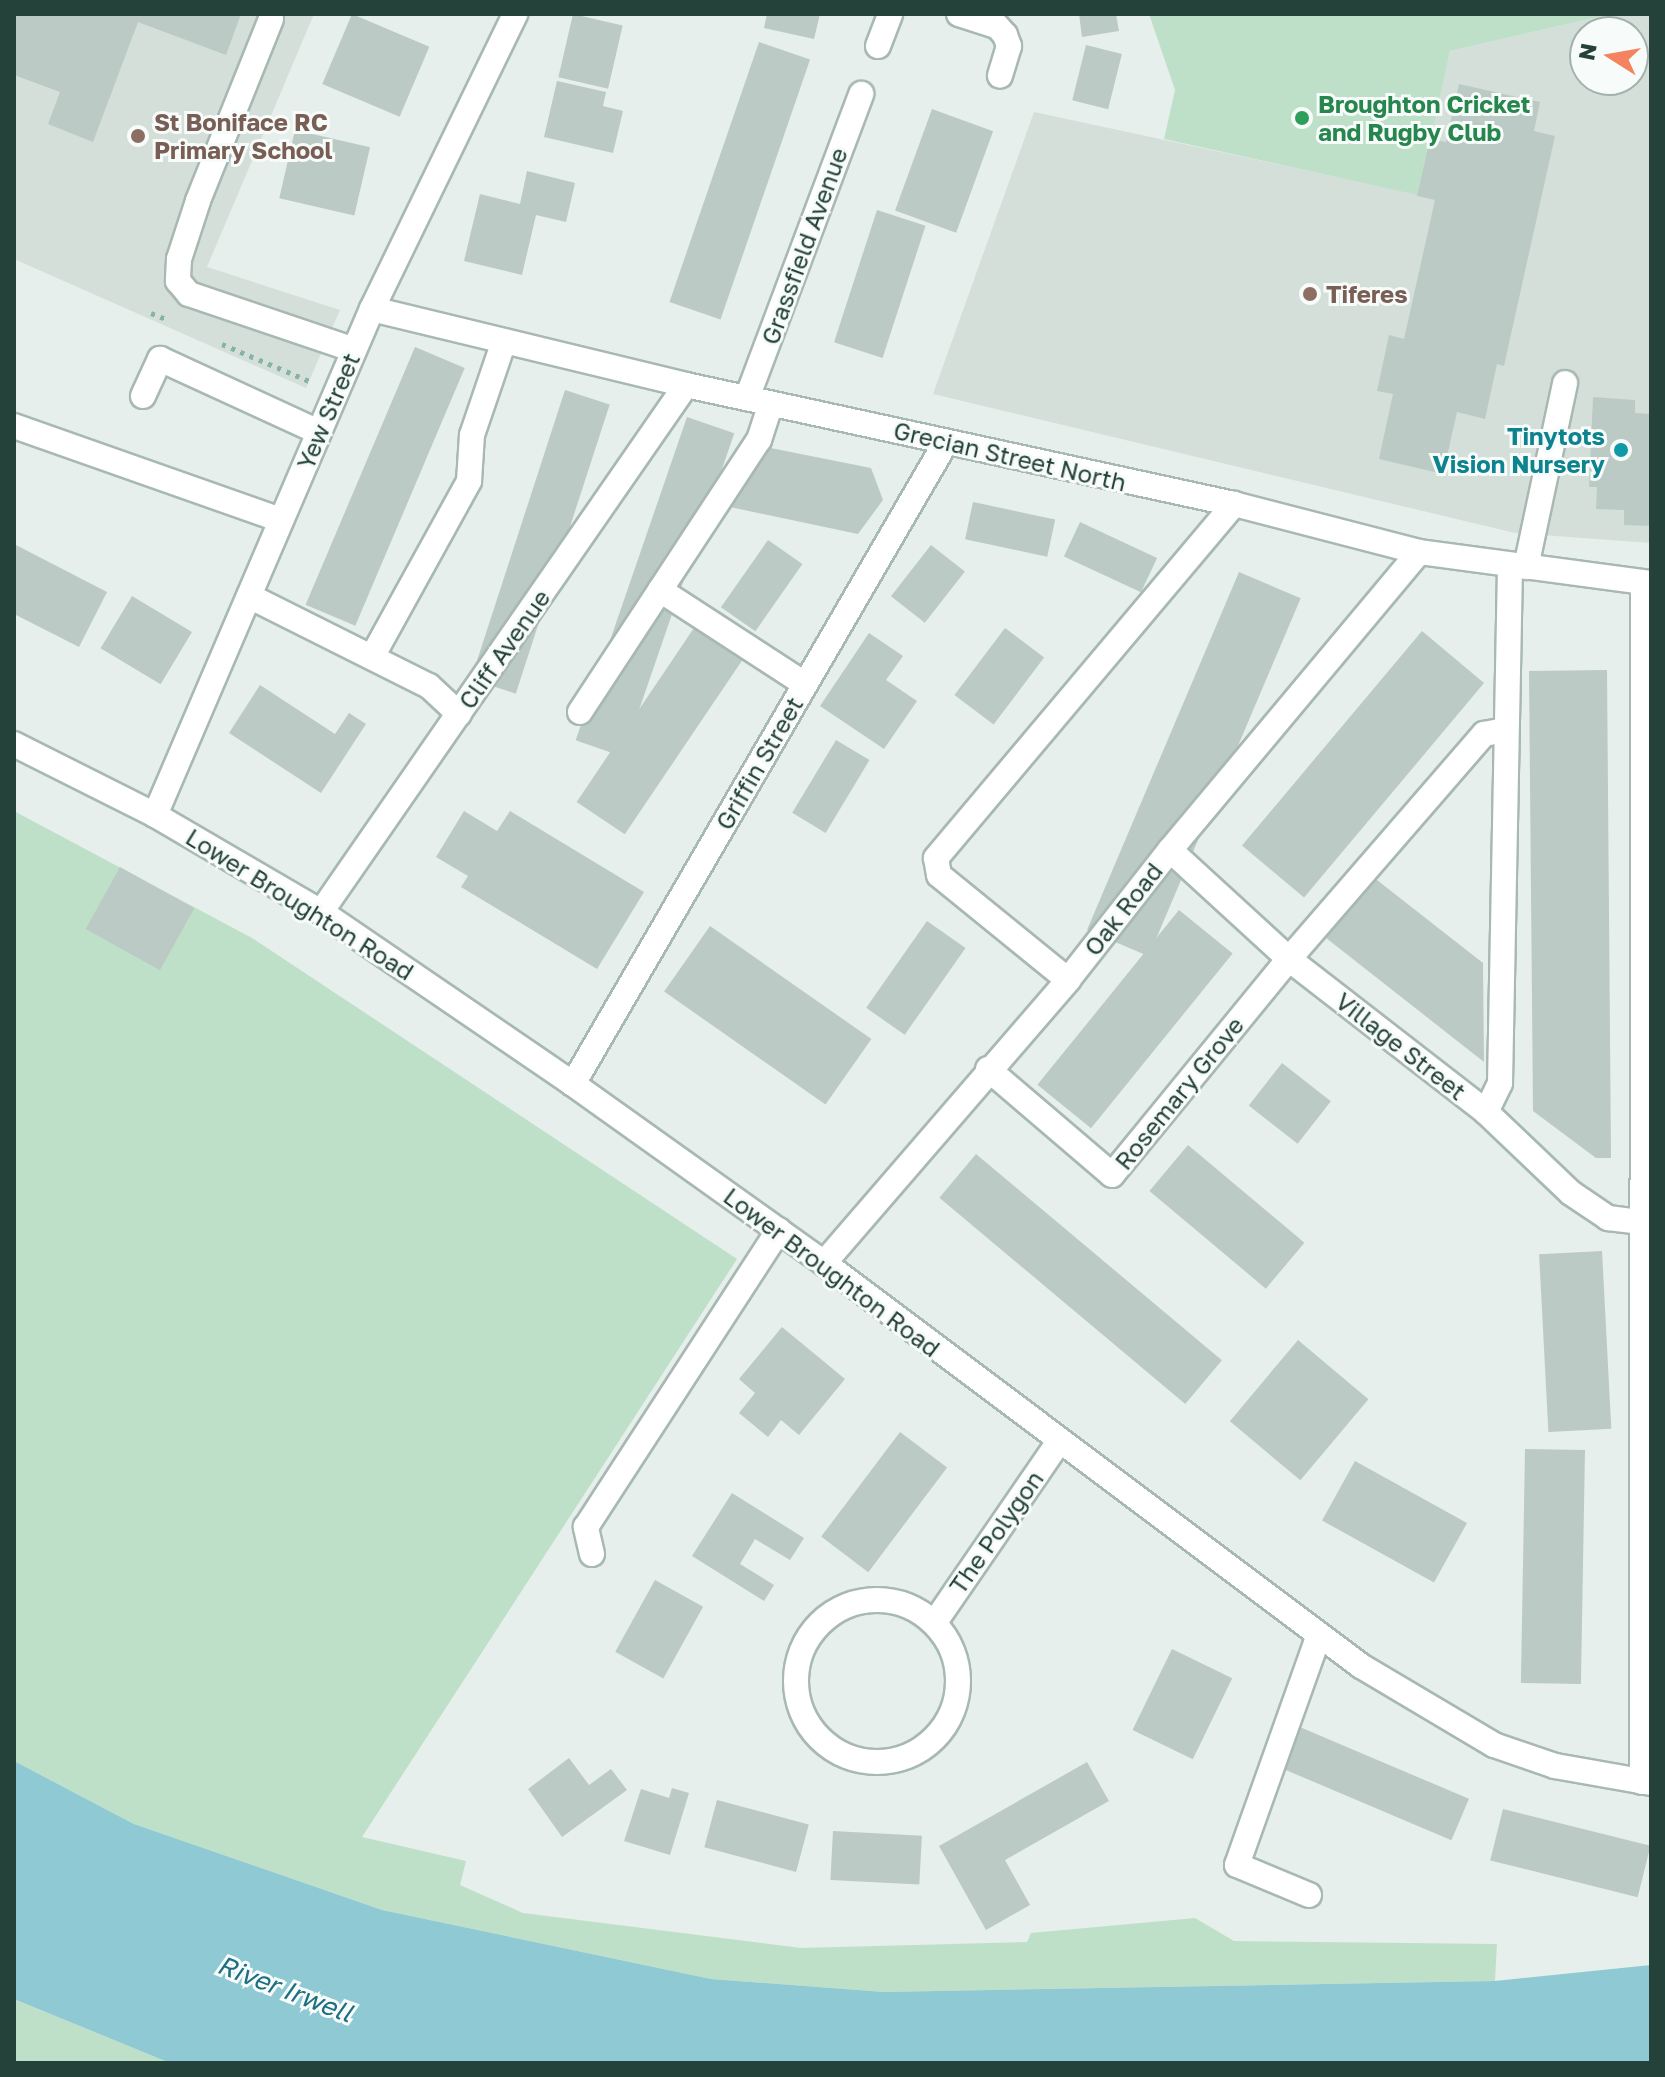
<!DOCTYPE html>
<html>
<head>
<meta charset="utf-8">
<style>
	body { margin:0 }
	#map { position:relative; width:1665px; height:2077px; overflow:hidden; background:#e6efeb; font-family:"Golos Text",sans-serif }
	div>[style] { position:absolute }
	.built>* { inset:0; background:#d4dfda }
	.green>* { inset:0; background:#bfe0c8 }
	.water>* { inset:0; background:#8ec9d4 }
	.building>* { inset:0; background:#bbcac4; transform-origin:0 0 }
	.path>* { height:5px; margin-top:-2.5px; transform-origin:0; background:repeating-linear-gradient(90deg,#86b3a5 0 4px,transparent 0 10px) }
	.roads { filter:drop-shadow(2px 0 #a8b8b2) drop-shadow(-2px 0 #a8b8b2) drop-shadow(0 2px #a8b8b2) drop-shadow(0 -2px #a8b8b2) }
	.service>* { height:24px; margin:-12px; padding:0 12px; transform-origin:12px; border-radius:12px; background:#fff }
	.minor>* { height:24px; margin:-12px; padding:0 12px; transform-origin:12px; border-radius:12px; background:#fff }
	.minor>.ring { margin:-12px; padding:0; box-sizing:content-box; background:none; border:24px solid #fff; border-radius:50% }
	.dots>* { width:22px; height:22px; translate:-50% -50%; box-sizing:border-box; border:4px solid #f7fbf9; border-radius:50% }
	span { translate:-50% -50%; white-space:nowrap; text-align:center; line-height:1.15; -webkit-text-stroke:6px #f7fbf9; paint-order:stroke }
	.leisure-label { font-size:24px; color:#27864d; font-weight:700 }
	.left { translate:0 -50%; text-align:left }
	.education-label { font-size:24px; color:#785e54; font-weight:700 }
	.street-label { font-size:24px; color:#24423a }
	.culture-label { font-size:24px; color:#0d838f; font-weight:700 }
	.right { translate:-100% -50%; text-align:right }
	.water-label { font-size:26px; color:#1c6f80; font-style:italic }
	.frame { position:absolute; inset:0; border:16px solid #24423a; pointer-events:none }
	.north { position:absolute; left:1569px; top:16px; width:80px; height:80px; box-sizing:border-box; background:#f7fbf9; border:2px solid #a3b1ad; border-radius:50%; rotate:281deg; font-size:22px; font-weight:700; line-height:32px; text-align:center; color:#24423a }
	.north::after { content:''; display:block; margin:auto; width:28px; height:36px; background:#f4845f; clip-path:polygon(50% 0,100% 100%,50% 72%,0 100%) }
</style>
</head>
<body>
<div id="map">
	<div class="built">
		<div style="clip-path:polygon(14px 14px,314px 14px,207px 267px,340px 310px,306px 388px,14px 259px)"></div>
		<div style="clip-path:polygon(evenodd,1611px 14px,1651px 14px,1651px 543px,1515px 533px,933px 394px,1034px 112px,1417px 194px,1450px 51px,1611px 14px,1585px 32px,1633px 32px,1633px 80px,1585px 80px,1585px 32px)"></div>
	</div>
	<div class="green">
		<div style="clip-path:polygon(1149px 14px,1611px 14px,1450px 51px,1418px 195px,1164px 139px,1175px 90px)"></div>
		<div style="clip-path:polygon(14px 811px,252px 938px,737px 1259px,362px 1837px,466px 1861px,460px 1885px,523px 1913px,801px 1948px,1027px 1942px,1031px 1933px,1195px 1918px,1234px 1941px,1497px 1944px,1495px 1981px,884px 1992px,711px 1979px,382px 1910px,134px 1824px,14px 1761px)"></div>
		<div style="clip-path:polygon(14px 1999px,170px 2063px,14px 2063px)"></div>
	</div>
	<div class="water">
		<div style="clip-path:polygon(14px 1761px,134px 1824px,382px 1910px,711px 1979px,884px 1992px,1495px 1981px,1651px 1965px,1651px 2063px,170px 2063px,14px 1999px)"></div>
	</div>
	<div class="building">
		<div style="clip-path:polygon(14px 14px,241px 14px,226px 55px,138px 22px,93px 142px,48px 124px,60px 92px,14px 75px)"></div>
		<div style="left:352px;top:14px;width:84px;height:76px;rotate:23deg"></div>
		<div style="left:573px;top:14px;width:51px;height:65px;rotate:13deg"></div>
		<div style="clip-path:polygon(767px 14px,820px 14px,814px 39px,764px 28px)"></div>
		<div style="clip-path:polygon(1079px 14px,1116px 14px,1119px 31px,1082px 37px)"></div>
		<div style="left:759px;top:42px;width:54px;height:275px;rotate:19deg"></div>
		<div style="left:1086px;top:45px;width:37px;height:57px;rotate:14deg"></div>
		<div style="clip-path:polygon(557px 81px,606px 92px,603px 106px,623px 111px,613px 153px,544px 137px)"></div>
		<div style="clip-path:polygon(1459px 84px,1540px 102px,1534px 131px,1555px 136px,1504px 366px,1497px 364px,1485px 419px,1457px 412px,1443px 474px,1379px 459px,1393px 394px,1377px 391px,1389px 335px,1404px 339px,1435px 200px,1417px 196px,1430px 139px,1446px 142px)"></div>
		<div style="left:932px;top:109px;width:65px;height:108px;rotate:20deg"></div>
		<div style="left:295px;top:130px;width:77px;height:70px;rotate:13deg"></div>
		<div style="clip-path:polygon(527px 171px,575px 183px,566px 222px,536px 215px,522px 275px,464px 261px,480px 194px,520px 204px)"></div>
		<div style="left:877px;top:210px;width:51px;height:139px;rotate:18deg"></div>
		<div style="left:415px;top:347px;width:54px;height:280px;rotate:23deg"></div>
		<div style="left:565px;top:390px;width:47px;height:304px;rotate:18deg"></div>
		<div style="clip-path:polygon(1593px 397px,1635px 400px,1635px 413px,1651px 414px,1651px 526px,1624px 525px,1624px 510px,1596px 509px,1597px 487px,1589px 487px)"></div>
		<div style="left:687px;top:417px;width:50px;height:342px;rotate:19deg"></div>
		<div style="clip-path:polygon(761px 446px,871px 468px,883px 500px,858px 534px,725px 506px)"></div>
		<div style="left:973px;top:502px;width:84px;height:38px;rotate:12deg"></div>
		<div style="left:1080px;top:522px;width:85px;height:38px;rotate:25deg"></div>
		<div style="left:768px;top:540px;width:42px;height:82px;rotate:35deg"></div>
		<div style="clip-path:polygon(14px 544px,107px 592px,79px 647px,14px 614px)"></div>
		<div style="left:931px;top:545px;width:43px;height:65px;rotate:38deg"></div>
		<div style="left:1239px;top:572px;width:67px;height:389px;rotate:23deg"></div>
		<div style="left:132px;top:596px;width:70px;height:61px;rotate:31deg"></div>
		<div style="left:698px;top:622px;width:58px;height:217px;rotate:34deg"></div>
		<div style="left:1005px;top:628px;width:49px;height:84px;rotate:37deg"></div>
		<div style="left:1422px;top:631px;width:81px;height:280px;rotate:40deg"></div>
		<div style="clip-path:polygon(869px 633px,903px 656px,886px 680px,917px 701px,884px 749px,820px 706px)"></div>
		<div style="clip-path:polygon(1607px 670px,1611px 1158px,1596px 1158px,1533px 1111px,1529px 671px)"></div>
		<div style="clip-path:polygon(260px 685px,335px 734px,349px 713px,366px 724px,321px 793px,229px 733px)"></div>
		<div style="left:836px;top:740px;width:39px;height:85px;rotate:31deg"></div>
		<div style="clip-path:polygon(464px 811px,497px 831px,510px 811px,644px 892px,597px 969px,461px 887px,468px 876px,436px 857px)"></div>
		<div style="left:120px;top:867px;width:85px;height:71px;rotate:29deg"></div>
		<div style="clip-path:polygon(1368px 873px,1483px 963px,1484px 1062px,1321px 934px)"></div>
		<div style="left:1179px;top:910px;width:69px;height:225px;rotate:39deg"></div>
		<div style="left:927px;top:921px;width:47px;height:106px;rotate:35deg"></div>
		<div style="left:710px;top:926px;width:197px;height:80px;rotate:35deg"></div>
		<div style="left:1282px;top:1063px;width:62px;height:54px;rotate:38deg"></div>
		<div style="left:1188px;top:1145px;width:152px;height:60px;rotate:40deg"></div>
		<div style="left:976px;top:1154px;width:321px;height:57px;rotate:40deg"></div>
		<div style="left:1602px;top:1251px;width:178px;height:63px;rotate:87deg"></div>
		<div style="clip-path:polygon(782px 1327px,845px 1379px,799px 1435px,781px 1420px,768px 1437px,739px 1413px,755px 1393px,739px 1379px)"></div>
		<div style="left:1298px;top:1340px;width:92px;height:106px;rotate:40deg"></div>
		<div style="left:900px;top:1432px;width:59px;height:131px;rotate:37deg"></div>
		<div style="left:1525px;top:1449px;width:60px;height:234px;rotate:1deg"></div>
		<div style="left:1355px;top:1461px;width:128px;height:68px;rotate:29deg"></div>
		<div style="clip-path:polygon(732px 1493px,804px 1538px,790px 1560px,755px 1539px,740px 1564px,774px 1585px,764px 1601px,692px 1556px)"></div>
		<div style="left:655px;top:1580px;width:55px;height:82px;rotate:29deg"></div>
		<div style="left:1172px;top:1649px;width:67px;height:90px;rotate:26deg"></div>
		<div style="left:1295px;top:1725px;width:189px;height:45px;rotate:23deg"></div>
		<div style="clip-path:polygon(569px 1758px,589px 1785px,611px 1769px,627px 1790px,562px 1837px,528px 1789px)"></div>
		<div style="clip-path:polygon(1087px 1762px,1109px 1801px,1005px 1860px,1030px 1905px,986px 1930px,939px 1846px)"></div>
		<div style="clip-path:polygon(672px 1788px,689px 1793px,670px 1855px,624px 1841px,641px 1789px,669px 1798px)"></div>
		<div style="left:717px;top:1800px;width:95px;height:49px;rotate:15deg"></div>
		<div style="left:1503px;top:1809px;width:152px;height:53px;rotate:14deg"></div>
		<div style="left:833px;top:1831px;width:89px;height:49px;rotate:3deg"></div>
	</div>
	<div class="path">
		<div style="left:151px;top:313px;width:16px;rotate:22deg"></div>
		<div style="left:222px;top:344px;width:95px;rotate:23deg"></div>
	</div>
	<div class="roads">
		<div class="service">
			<div style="left:271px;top:19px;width:196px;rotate:111.9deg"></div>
			<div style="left:198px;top:201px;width:61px;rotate:108.1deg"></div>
			<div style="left:179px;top:259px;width:22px;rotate:93deg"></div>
			<div style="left:178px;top:281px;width:17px;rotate:50deg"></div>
			<div style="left:189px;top:294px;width:174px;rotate:18.7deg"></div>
			<div style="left:14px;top:426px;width:283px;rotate:19.4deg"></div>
			<div style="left:1526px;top:567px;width:188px;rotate:-78deg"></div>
			<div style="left:660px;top:590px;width:173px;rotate:33deg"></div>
			<div style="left:249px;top:596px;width:201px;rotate:26.6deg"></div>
			<div style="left:429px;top:686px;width:41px;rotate:43deg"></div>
			<div style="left:372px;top:657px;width:201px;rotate:-61.1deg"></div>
			<div style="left:469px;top:481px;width:46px;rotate:-86.3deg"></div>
			<div style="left:472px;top:435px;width:99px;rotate:-71.2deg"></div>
			<div style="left:580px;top:712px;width:326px;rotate:-56.7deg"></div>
			<div style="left:759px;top:440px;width:38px;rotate:-72deg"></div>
			<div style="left:1068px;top:980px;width:166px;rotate:-140.9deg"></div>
			<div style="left:939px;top:875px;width:17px;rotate:-100deg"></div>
			<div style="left:936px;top:858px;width:463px;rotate:-49.9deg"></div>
			<div style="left:988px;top:1069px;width:163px;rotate:40.5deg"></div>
			<div style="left:1112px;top:1175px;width:279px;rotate:-50.7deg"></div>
			<div style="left:1289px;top:959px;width:298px;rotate:-49.1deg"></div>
			<div style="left:1484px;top:734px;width:20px;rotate:-11deg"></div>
			<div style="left:1486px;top:1112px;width:32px;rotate:-64deg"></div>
			<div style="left:1500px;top:1083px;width:518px;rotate:-88.89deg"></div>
			<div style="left:592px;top:1554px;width:28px;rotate:-103deg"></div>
			<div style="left:586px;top:1527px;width:354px;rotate:-57deg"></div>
			<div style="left:1309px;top:1895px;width:78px;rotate:-157.4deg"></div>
			<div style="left:1237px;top:1865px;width:244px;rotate:-70.4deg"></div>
		</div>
		<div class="minor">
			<div style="left:959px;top:14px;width:40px;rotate:18deg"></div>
			<div style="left:997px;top:26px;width:12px;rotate:48deg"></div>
			<div style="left:1005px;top:35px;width:12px;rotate:70deg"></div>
			<div style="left:1009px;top:46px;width:31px;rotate:107deg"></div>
			<div style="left:878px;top:46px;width:34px;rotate:-69deg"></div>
			<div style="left:372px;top:309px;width:323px;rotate:13.6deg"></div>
			<div style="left:686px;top:385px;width:561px;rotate:12.25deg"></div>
			<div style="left:1234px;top:504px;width:191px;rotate:14.5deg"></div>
			<div style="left:1419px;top:552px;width:234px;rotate:7.6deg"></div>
			<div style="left:143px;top:396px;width:41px;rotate:-65.3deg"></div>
			<div style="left:160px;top:359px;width:175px;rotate:24.7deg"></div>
			<div style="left:747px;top:398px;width:325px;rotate:-69.4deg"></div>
			<div style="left:14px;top:744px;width:158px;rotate:26.7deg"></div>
			<div style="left:155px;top:815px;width:192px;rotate:30.3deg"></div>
			<div style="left:321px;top:912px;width:305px;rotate:34.3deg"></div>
			<div style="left:573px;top:1084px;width:308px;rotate:35.5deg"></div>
			<div style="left:824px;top:1263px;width:671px;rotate:36.89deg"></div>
			<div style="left:1361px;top:1666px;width:155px;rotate:30.7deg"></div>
			<div style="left:1494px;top:1745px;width:65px;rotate:19deg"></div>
			<div style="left:1555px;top:1766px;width:97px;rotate:10deg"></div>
			<div style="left:155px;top:815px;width:551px;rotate:-66.79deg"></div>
			<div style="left:372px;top:309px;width:328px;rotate:-64.1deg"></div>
			<div style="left:1170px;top:850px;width:161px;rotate:42.5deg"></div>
			<div style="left:1289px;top:959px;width:249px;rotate:37.8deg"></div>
			<div style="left:1486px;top:1112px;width:117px;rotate:43.6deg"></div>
			<div style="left:1571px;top:1193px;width:45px;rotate:34deg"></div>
			<div style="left:1608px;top:1218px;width:34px;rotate:7deg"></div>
			<div style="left:321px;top:912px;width:641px;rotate:-55.29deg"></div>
			<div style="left:573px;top:1084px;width:742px;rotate:-59.84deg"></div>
			<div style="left:824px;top:1263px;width:374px;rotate:-49.2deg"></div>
			<div style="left:1068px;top:980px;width:165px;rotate:-51.9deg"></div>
			<div style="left:1170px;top:850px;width:388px;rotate:-50.1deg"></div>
			<div class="ring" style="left:796px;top:1600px;width:138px;height:138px"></div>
			<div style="left:935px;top:1622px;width:217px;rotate:-55.5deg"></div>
			<div style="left:1642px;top:1782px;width:1199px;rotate:-89.95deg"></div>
		</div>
	</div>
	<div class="dots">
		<div style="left:1302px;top:118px;background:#2e9e5b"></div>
		<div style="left:138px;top:136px;background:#8d6e63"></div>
		<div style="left:1310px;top:294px;background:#8d6e63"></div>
		<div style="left:1621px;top:450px;background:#0f9aa8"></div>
	</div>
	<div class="leisure-label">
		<span class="left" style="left:1318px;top:118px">Broughton Cricket<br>and Rugby Club</span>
	</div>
	<div class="education-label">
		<span class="left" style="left:154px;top:136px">St Boniface RC<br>Primary School</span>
		<span class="left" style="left:1326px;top:294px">Tiferes</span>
	</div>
	<div class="street-label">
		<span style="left:804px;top:246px;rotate:-70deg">Grassfield Avenue</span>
		<span style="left:328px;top:411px;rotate:-67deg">Yew Street</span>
		<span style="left:1010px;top:456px;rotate:13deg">Grecian Street North</span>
		<span style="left:504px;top:649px;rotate:-55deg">Cliff Avenue</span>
		<span style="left:759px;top:763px;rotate:-60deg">Griffin Street</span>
		<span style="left:300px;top:904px;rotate:32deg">Lower Broughton Road</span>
		<span style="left:1123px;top:909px;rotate:-52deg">Oak Road</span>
		<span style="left:1401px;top:1046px;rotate:38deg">Village Street</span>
		<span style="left:1179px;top:1093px;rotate:-51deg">Rosemary Grove</span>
		<span style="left:832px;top:1272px;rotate:37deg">Lower Broughton Road</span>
		<span style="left:996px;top:1532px;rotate:-55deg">The Polygon</span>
	</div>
	<div class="culture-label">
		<span class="right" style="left:1605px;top:450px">Tinytots<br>Vision Nursery</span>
	</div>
	<div class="water-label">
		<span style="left:285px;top:1989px;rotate:21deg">River Irwell</span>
	</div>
	<div class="frame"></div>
	<div class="north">N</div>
</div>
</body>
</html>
